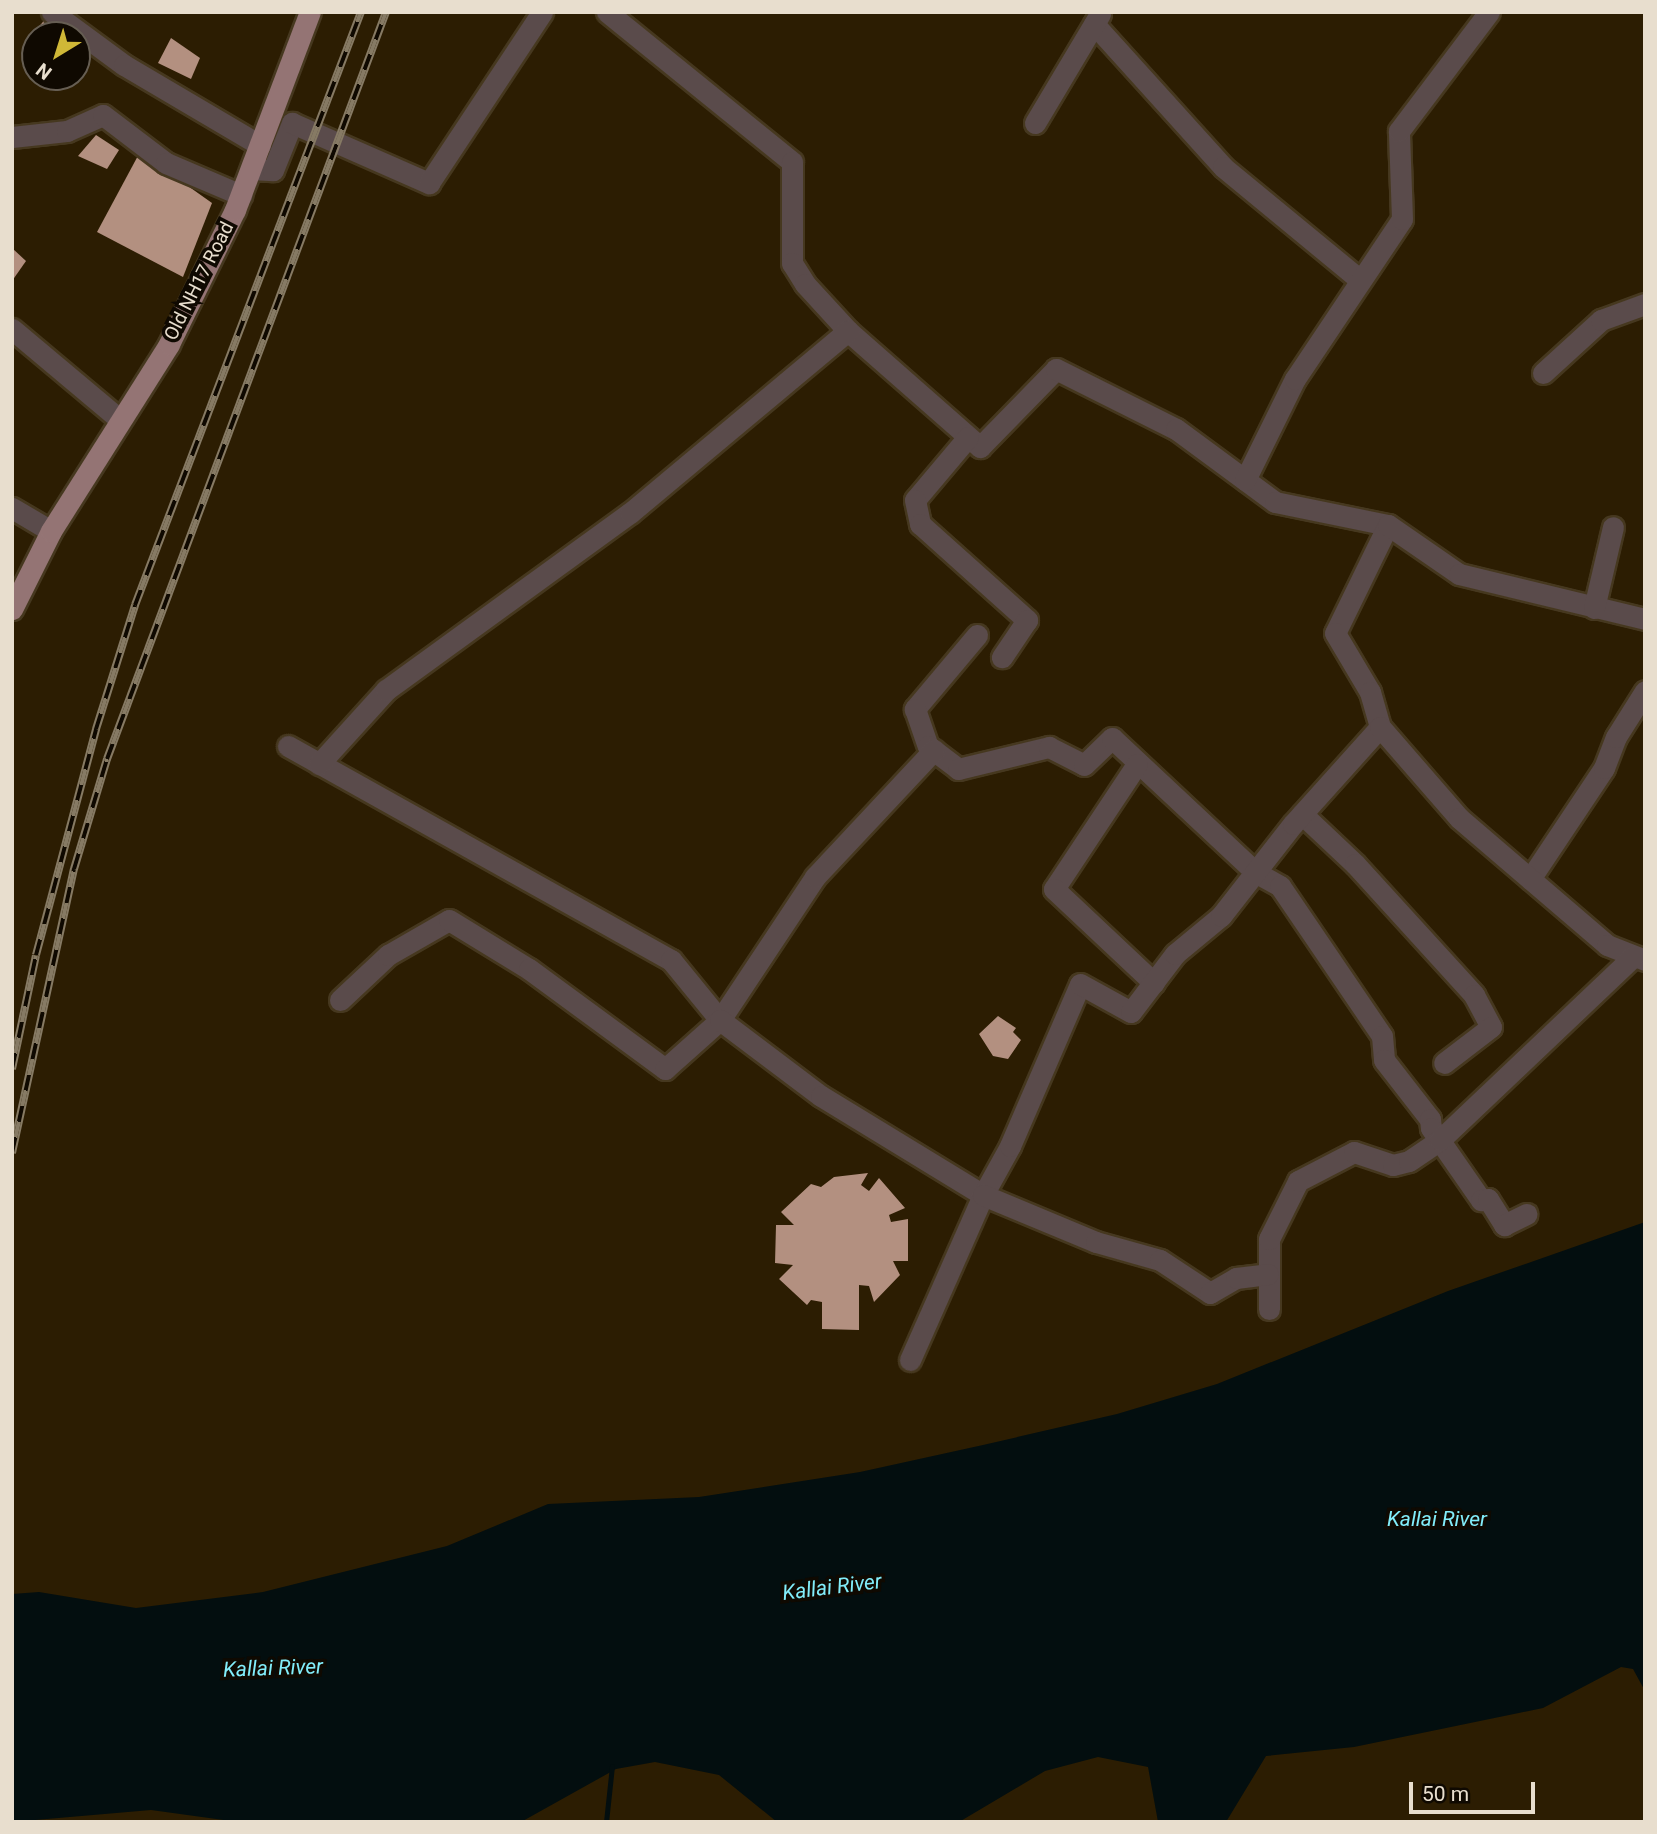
<!DOCTYPE html>
<html>
<head>
<meta charset="utf-8">
<style>
	body { margin:0 }
	#map { position:relative; width:1657px; height:1834px; overflow:hidden; background:#2c1d02; font-family:Roboto,sans-serif }
	div>[style] { position:absolute }
	.water>* { inset:0; background:#030e0f }
	.stream>* { height:5px; margin:-2.5px; padding:0 2.5px; transform-origin:2.5px; border-radius:2.5px; background:#030e0f }
	.building>* { inset:0; background:#b39080 }
	.roads { filter:drop-shadow(2px 0 #46381f) drop-shadow(-2px 0 #46381f) drop-shadow(0 2px #46381f) drop-shadow(0 -2px #46381f) }
	.minor>* { height:21px; margin:-10.5px; padding:0 10.5px; transform-origin:10.5px; border-radius:10.5px; background:#5a4b4b }
	.major>* { height:21px; margin:-10.5px; padding:0 10.5px; transform-origin:10.5px; border-radius:10.5px; background:#947474 }
	.rail>* { height:8px; margin-top:-4px; transform-origin:0; background:repeating-linear-gradient(90deg,#0f0901 0 16px,#867a64 0 32px); box-sizing:border-box; border-block:2px solid #867a64 }
	span { translate:-50% -50%; white-space:nowrap; text-align:center; line-height:1.15; -webkit-text-stroke:7px #0f0901; paint-order:stroke }
	.street-label { font-size:19px; color:#e8dece }
	.water-label { font-size:21px; color:#82edfa; font-style:italic }
	.frame { position:absolute; inset:0; border:14px solid #e8dece; pointer-events:none }
	.north { position:absolute; left:21px; top:21px; width:70px; height:70px; box-sizing:border-box; background:#0f0901; border:2px solid #665e53; border-radius:50%; rotate:218deg; font-size:19px; font-weight:700; line-height:28px; text-align:center; color:#e8dece }
	.north::after { content:''; display:block; margin:auto; width:24px; height:32px; background:#d0b837; clip-path:polygon(50% 0,100% 100%,50% 72%,0 100%) }
	.scale { position:absolute; left:1409px; top:1782px; width:126px; height:32px; box-sizing:border-box; border:4px solid #e8dece; border-top:0; padding-left:9px; font-size:21px; line-height:24px; white-space:nowrap; color:#e8dece; -webkit-text-stroke:5px #0f0901; paint-order:stroke }
</style>
</head>
<body>
<div id="map">
	<div class="water">
		<div style="clip-path:polygon(1645px 1222px,1645px 1691px,1633px 1669px,1621px 1667px,1543px 1708px,1354px 1747px,1266px 1756px,1226px 1822px,1158px 1822px,1148px 1767px,1098px 1757px,1045px 1771px,959px 1822px,777px 1822px,719px 1775px,655px 1762px,616px 1769px,521px 1822px,238px 1822px,151px 1810px,12px 1822px,12px 1594px,39px 1592px,136px 1608px,263px 1592px,447px 1546px,548px 1504px,699px 1497px,860px 1472px,983px 1445px,1117px 1414px,1217px 1384px,1448px 1291px)"></div>
	</div>
	<div class="stream">
		<div style="left:606px;top:1822px;width:56px;rotate:-83.9deg"></div>
	</div>
	<div class="building">
		<div style="clip-path:polygon(48px 16px,74px 35px,35px 35px,35px 41px,30px 37px)"></div>
		<div style="clip-path:polygon(171px 38px,200px 58px,191px 79px,158px 63px)"></div>
		<div style="clip-path:polygon(96px 135px,119px 150px,107px 169px,78px 156px)"></div>
		<div style="clip-path:polygon(140px 152px,212px 203px,183px 277px,97px 232px)"></div>
		<div style="clip-path:polygon(12px 248px,26px 261px,12px 281px)"></div>
		<div style="clip-path:polygon(998px 1016px,1016px 1028px,1013px 1032px,1021px 1040px,1008px 1059px,993px 1056px,979px 1034px)"></div>
		<div style="clip-path:polygon(868px 1173px,861px 1185px,869px 1191px,879px 1178px,905px 1208px,889px 1215px,891px 1222px,908px 1219px,908px 1261px,893px 1261px,900px 1275px,874px 1302px,869px 1286px,859px 1285px,859px 1330px,822px 1329px,822px 1302px,811px 1300px,807px 1305px,779px 1279px,793px 1265px,775px 1263px,776px 1225px,794px 1225px,781px 1212px,811px 1184px,821px 1187px,834px 1177px)"></div>
	</div>
	<div class="roads">
		<div class="minor">
			<div style="left:52px;top:12px;width:89px;rotate:36.4deg"></div>
			<div style="left:124px;top:65px;width:158px;rotate:30.5deg"></div>
			<div style="left:607px;top:12px;width:238px;rotate:39deg"></div>
			<div style="left:792px;top:162px;width:101px;rotate:90deg"></div>
			<div style="left:792px;top:263px;width:25px;rotate:58deg"></div>
			<div style="left:805px;top:284px;width:64px;rotate:47.5deg"></div>
			<div style="left:848px;top:331px;width:176px;rotate:41.3deg"></div>
			<div style="left:980px;top:447px;width:109px;rotate:-45.7deg"></div>
			<div style="left:1056px;top:369px;width:134px;rotate:26.6deg"></div>
			<div style="left:1176px;top:429px;width:123px;rotate:36.4deg"></div>
			<div style="left:1275px;top:502px;width:115px;rotate:11.5deg"></div>
			<div style="left:1388px;top:525px;width:120px;rotate:116.1deg"></div>
			<div style="left:1335px;top:633px;width:69px;rotate:59.3deg"></div>
			<div style="left:1370px;top:692px;width:36px;rotate:74deg"></div>
			<div style="left:1094px;top:24px;width:193px;rotate:47.9deg"></div>
			<div style="left:1223px;top:167px;width:176px;rotate:39.5deg"></div>
			<div style="left:1035px;top:123px;width:127px;rotate:-59.2deg"></div>
			<div style="left:12px;top:137px;width:55px;rotate:-6.2deg"></div>
			<div style="left:67px;top:131px;width:39px;rotate:-24deg"></div>
			<div style="left:103px;top:115px;width:79px;rotate:37.3deg"></div>
			<div style="left:166px;top:163px;width:82px;rotate:23.1deg"></div>
			<div style="left:251px;top:169px;width:22px;rotate:3deg"></div>
			<div style="left:273px;top:170px;width:51px;rotate:-68deg"></div>
			<div style="left:292px;top:123px;width:150px;rotate:23.7deg"></div>
			<div style="left:429px;top:183px;width:205px;rotate:-56.5deg"></div>
			<div style="left:12px;top:329px;width:138px;rotate:40deg"></div>
			<div style="left:1543px;top:373px;width:79px;rotate:-42.4deg"></div>
			<div style="left:1601px;top:320px;width:47px;rotate:-20deg"></div>
			<div style="left:968px;top:437px;width:82px;rotate:130.1deg"></div>
			<div style="left:915px;top:500px;width:25px;rotate:78deg"></div>
			<div style="left:920px;top:524px;width:144px;rotate:41.9deg"></div>
			<div style="left:1027px;top:620px;width:45px;rotate:124deg"></div>
			<div style="left:1245px;top:480px;width:113px;rotate:-63.7deg"></div>
			<div style="left:1295px;top:379px;width:192px;rotate:-56.2deg"></div>
			<div style="left:1402px;top:219px;width:88px;rotate:-92deg"></div>
			<div style="left:1399px;top:131px;width:149px;rotate:-52.9deg"></div>
			<div style="left:12px;top:508px;width:45px;rotate:30.5deg"></div>
			<div style="left:1388px;top:525px;width:86px;rotate:34.6deg"></div>
			<div style="left:1459px;top:574px;width:191px;rotate:13.6deg"></div>
			<div style="left:1594px;top:608px;width:83px;rotate:-76.8deg"></div>
			<div style="left:977px;top:635px;width:97px;rotate:130deg"></div>
			<div style="left:915px;top:709px;width:39px;rotate:71deg"></div>
			<div style="left:928px;top:746px;width:38px;rotate:37deg"></div>
			<div style="left:958px;top:769px;width:94px;rotate:-13.6deg"></div>
			<div style="left:1049px;top:747px;width:39px;rotate:27deg"></div>
			<div style="left:1084px;top:765px;width:39px;rotate:-44deg"></div>
			<div style="left:1112px;top:738px;width:196px;rotate:43.1deg"></div>
			<div style="left:1255px;top:872px;width:29px;rotate:29deg"></div>
			<div style="left:1280px;top:886px;width:181px;rotate:55.8deg"></div>
			<div style="left:1382px;top:1036px;width:24px;rotate:85deg"></div>
			<div style="left:1384px;top:1060px;width:75px;rotate:52.1deg"></div>
			<div style="left:1430px;top:1119px;width:9px;rotate:84deg"></div>
			<div style="left:1431px;top:1128px;width:88px;rotate:55.2deg"></div>
			<div style="left:1481px;top:1200px;width:7px;rotate:-8deg"></div>
			<div style="left:1488px;top:1199px;width:31px;rotate:58deg"></div>
			<div style="left:1504px;top:1225px;width:25px;rotate:-26deg"></div>
			<div style="left:288px;top:746px;width:439px;rotate:29.2deg"></div>
			<div style="left:671px;top:960px;width:77px;rotate:50.8deg"></div>
			<div style="left:720px;top:1020px;width:172px;rotate:-56.4deg"></div>
			<div style="left:815px;top:877px;width:174px;rotate:-46.9deg"></div>
			<div style="left:319px;top:764px;width:100px;rotate:-47.8deg"></div>
			<div style="left:386px;top:690px;width:301px;rotate:-36deg"></div>
			<div style="left:630px;top:513px;width:284px;rotate:-39.9deg"></div>
			<div style="left:1137px;top:764px;width:150px;rotate:123.6deg"></div>
			<div style="left:1054px;top:889px;width:137px;rotate:43.2deg"></div>
			<div style="left:1302px;top:814px;width:73px;rotate:43.3deg"></div>
			<div style="left:1355px;top:864px;width:177px;rotate:47.7deg"></div>
			<div style="left:1474px;top:995px;width:36px;rotate:62deg"></div>
			<div style="left:1491px;top:1027px;width:59px;rotate:142.5deg"></div>
			<div style="left:1530px;top:879px;width:133px;rotate:-56.3deg"></div>
			<div style="left:1604px;top:768px;width:33px;rotate:-69deg"></div>
			<div style="left:1616px;top:737px;width:54px;rotate:-57.8deg"></div>
			<div style="left:340px;top:1000px;width:66px;rotate:-43.2deg"></div>
			<div style="left:388px;top:955px;width:70px;rotate:-29.8deg"></div>
			<div style="left:449px;top:920px;width:94px;rotate:31.5deg"></div>
			<div style="left:529px;top:969px;width:169px;rotate:36.3deg"></div>
			<div style="left:665px;top:1069px;width:74px;rotate:-41.7deg"></div>
			<div style="left:720px;top:1020px;width:126px;rotate:37deg"></div>
			<div style="left:821px;top:1096px;width:190px;rotate:31.4deg"></div>
			<div style="left:983px;top:1195px;width:56px;rotate:-61.1deg"></div>
			<div style="left:1010px;top:1146px;width:176px;rotate:-66.6deg"></div>
			<div style="left:1080px;top:984px;width:58px;rotate:28.8deg"></div>
			<div style="left:1131px;top:1012px;width:73px;rotate:-52.8deg"></div>
			<div style="left:1175px;top:954px;width:60px;rotate:-39.6deg"></div>
			<div style="left:1221px;top:916px;width:117px;rotate:-52deg"></div>
			<div style="left:1293px;top:824px;width:130px;rotate:-48.1deg"></div>
			<div style="left:1380px;top:727px;width:121px;rotate:49deg"></div>
			<div style="left:1459px;top:818px;width:195px;rotate:40.6deg"></div>
			<div style="left:1607px;top:945px;width:41px;rotate:21.5deg"></div>
			<div style="left:1269px;top:1309px;width:70px;rotate:-90deg"></div>
			<div style="left:1269px;top:1239px;width:65px;rotate:-63.4deg"></div>
			<div style="left:1298px;top:1181px;width:63px;rotate:-27.4deg"></div>
			<div style="left:1354px;top:1152px;width:41px;rotate:18.4deg"></div>
			<div style="left:1393px;top:1165px;width:16px;rotate:-14deg"></div>
			<div style="left:1409px;top:1161px;width:37px;rotate:-34deg"></div>
			<div style="left:1440px;top:1140px;width:267px;rotate:-43.5deg"></div>
			<div style="left:910px;top:1360px;width:180px;rotate:-66.1deg"></div>
			<div style="left:983px;top:1195px;width:122px;rotate:22.6deg"></div>
			<div style="left:1096px;top:1242px;width:66px;rotate:15.7deg"></div>
			<div style="left:1160px;top:1260px;width:60px;rotate:33.4deg"></div>
			<div style="left:1210px;top:1293px;width:30px;rotate:-30deg"></div>
			<div style="left:1236px;top:1278px;width:32px;rotate:-7deg"></div>
		</div>
		<div class="major">
			<div style="left:12px;top:609px;width:87px;rotate:-63.4deg"></div>
			<div style="left:51px;top:531px;width:221px;rotate:-57.7deg"></div>
			<div style="left:169px;top:344px;width:149px;rotate:-63.8deg"></div>
			<div style="left:235px;top:210px;width:212px;rotate:-69.3deg"></div>
		</div>
	</div>
	<div class="rail">
		<div style="left:12px;top:1069px;width:116px;rotate:-78.1deg"></div>
		<div style="left:36px;top:955px;width:234px;rotate:-75.1deg"></div>
		<div style="left:96px;top:729px;width:130px;rotate:-72.5deg"></div>
		<div style="left:135px;top:605px;width:635px;rotate:-69.14deg"></div>
		<div style="left:12px;top:1153px;width:291px;rotate:-77.7deg"></div>
		<div style="left:74px;top:869px;width:115px;rotate:-73.3deg"></div>
		<div style="left:107px;top:759px;width:797px;rotate:-69.52deg"></div>
	</div>
	<div class="street-label">
		<span style="left:199px;top:281px;rotate:-63deg">Old NH17 Road</span>
	</div>
	<div class="water-label">
		<span style="left:1437px;top:1519px">Kallai River</span>
		<span style="left:832px;top:1587px;rotate:-7deg">Kallai River</span>
		<span style="left:273px;top:1668px;rotate:-2deg">Kallai River</span>
	</div>
	<div class="frame"></div>
	<div class="north">N</div>
	<div class="scale">50 m</div>
</div>
</body>
</html>
